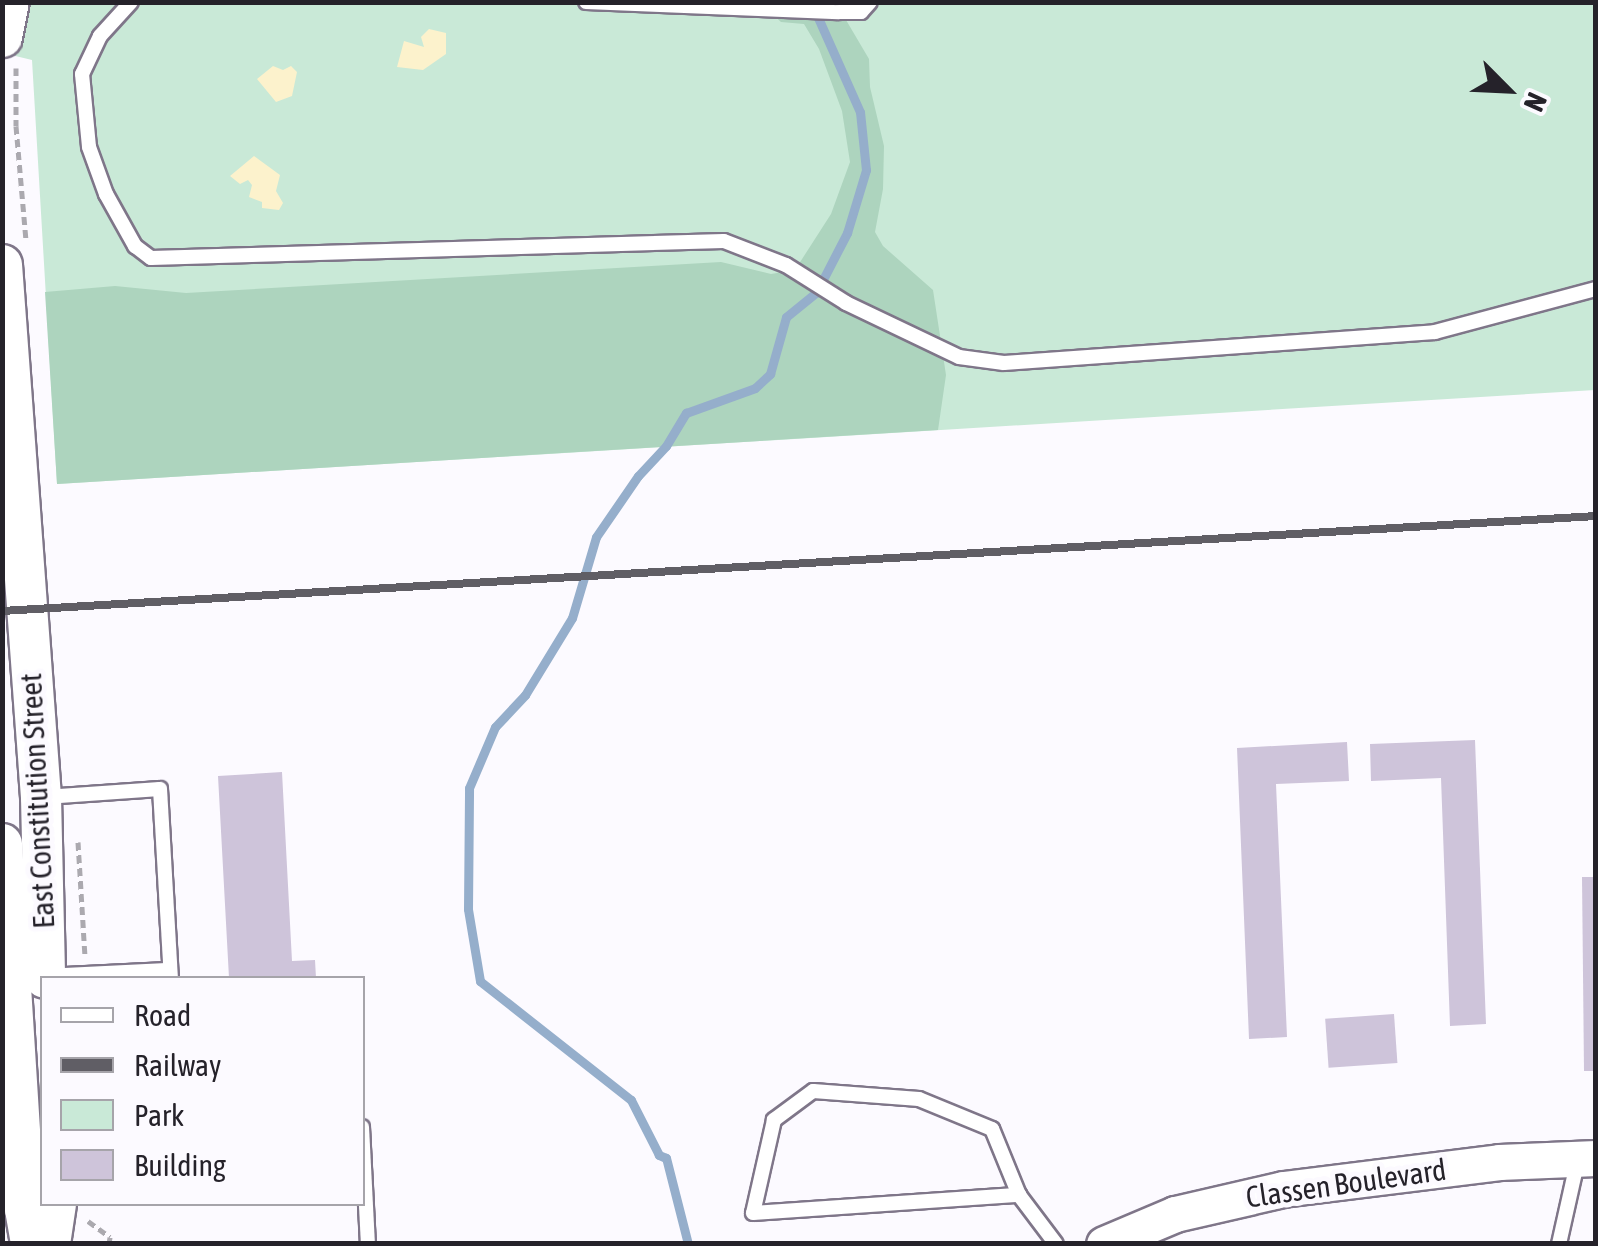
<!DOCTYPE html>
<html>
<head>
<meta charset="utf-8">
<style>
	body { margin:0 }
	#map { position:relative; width:1598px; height:1246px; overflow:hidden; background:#fcfaff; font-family:"Asap Condensed",sans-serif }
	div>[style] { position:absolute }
	.green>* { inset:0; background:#c9e9d7 }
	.forest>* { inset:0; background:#add4be }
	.sand>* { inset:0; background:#fcf2cc }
	.stream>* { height:9px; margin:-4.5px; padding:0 4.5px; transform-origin:4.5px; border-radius:4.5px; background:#95aecb }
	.building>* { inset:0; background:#cec4da; transform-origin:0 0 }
	.path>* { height:5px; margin-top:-2.5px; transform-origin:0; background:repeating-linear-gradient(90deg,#aba9af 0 8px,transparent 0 13px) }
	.roads { filter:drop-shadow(2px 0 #7f7689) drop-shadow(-2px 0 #7f7689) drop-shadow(0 2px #7f7689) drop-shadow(0 -2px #7f7689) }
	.service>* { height:14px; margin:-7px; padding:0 7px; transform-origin:7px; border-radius:7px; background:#fff }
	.tertiary>* { height:35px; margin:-17.5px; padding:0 17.5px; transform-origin:17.5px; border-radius:17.5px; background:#fff }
	.secondary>* { height:40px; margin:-20px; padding:0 20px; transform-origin:20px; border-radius:20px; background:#fff }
	.rail>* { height:8px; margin:-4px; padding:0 4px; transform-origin:4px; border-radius:4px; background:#605e65 }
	span { translate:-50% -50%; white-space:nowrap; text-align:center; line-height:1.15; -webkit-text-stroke:10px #fcfaff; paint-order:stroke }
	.street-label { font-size:30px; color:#25222a }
	.frame { position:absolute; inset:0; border:5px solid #25222a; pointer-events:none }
	.legend { position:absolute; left:40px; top:976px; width:325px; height:230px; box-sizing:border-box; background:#fcfaff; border:2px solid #a6a4aa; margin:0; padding:12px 18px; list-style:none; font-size:30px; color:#25222a }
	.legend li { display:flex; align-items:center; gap:20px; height:50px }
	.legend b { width:50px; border:2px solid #a6a4aa }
	.north { position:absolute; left:1458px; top:40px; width:100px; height:100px; -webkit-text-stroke:8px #fcfaff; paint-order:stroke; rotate:114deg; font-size:28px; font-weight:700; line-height:40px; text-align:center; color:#25222a }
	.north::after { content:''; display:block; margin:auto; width:35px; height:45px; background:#25222a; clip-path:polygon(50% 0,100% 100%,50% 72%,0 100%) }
</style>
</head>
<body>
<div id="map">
	<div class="green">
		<div style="clip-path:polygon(3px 2px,1595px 3px,1595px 390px,57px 484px,32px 60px,3px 53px)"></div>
	</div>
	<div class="forest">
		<div style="clip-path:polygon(772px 3px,836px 3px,869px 59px,870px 87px,884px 146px,883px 189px,875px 232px,883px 246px,933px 290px,946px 375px,938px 430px,57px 484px,45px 292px,115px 286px,186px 293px,721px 262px,771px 274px,795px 270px,831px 214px,850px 162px,842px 111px,819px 49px,804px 24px,781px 22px,768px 10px)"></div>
	</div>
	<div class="sand">
		<div style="clip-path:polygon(429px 29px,446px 33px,446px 54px,423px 70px,397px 67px,404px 41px,424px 47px,421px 37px)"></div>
		<div style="clip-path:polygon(273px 66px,283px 70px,291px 66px,297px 72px,292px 96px,276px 102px,257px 79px)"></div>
		<div style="clip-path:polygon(254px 156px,280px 175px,276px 191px,283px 203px,279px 210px,262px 208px,262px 202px,249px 197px,252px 185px,248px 180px,240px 184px,230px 176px)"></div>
	</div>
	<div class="stream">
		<div style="left:688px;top:1244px;width:89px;rotate:-104.3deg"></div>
		<div style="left:666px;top:1158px;width:8px;rotate:-157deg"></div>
		<div style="left:659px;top:1155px;width:62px;rotate:-117deg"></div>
		<div style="left:631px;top:1100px;width:192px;rotate:-141.8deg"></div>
		<div style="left:480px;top:981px;width:73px;rotate:-99.5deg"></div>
		<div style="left:468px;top:909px;width:121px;rotate:-89.5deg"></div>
		<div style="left:469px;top:788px;width:66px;rotate:-66.9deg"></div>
		<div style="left:495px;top:727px;width:44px;rotate:-46.8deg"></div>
		<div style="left:525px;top:695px;width:90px;rotate:-58.6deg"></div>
		<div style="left:572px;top:618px;width:84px;rotate:-73.5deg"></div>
		<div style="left:596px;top:537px;width:74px;rotate:-55.5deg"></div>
		<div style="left:638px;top:476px;width:41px;rotate:-47deg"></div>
		<div style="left:666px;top:446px;width:39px;rotate:-59deg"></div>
		<div style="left:686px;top:413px;width:73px;rotate:-19.9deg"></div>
		<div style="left:755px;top:388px;width:21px;rotate:-43deg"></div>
		<div style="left:770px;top:374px;width:59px;rotate:-74.3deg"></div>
		<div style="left:786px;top:317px;width:38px;rotate:-39deg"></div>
		<div style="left:816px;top:293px;width:68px;rotate:-62.7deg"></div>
		<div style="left:847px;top:233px;width:66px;rotate:-73.2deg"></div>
		<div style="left:866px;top:170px;width:58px;rotate:-95.9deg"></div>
		<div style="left:860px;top:112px;width:120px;rotate:-114deg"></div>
	</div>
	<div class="building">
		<div style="clip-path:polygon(1475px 740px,1486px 1024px,1450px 1026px,1441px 778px,1371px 781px,1370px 744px)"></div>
		<div style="clip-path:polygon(1347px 742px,1349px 781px,1276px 784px,1287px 1037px,1249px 1039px,1237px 748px)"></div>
		<div style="clip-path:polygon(282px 772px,292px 961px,315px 960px,316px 978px,229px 978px,218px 776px)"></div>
		<div style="clip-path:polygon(1582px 877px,1596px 877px,1596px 1071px,1584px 1071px)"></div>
		<div style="left:1394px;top:1014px;width:49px;height:69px;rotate:86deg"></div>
	</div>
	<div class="path">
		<div style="left:16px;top:68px;width:58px;rotate:90deg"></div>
		<div style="left:16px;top:126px;width:115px;rotate:85deg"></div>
		<div style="left:78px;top:842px;width:113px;rotate:86.5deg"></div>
		<div style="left:88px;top:1221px;width:27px;rotate:36deg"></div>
		<div style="left:110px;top:1237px;width:7px;rotate:98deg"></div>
	</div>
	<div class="roads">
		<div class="service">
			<div style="left:131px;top:2px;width:46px;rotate:132.4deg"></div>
			<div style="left:100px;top:36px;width:42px;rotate:115.3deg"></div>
			<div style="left:82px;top:74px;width:73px;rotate:84.5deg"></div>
			<div style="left:89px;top:147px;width:50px;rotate:70.1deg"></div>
			<div style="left:106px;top:194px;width:60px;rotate:60.9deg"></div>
			<div style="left:135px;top:246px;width:20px;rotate:37deg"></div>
			<div style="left:151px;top:258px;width:573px;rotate:-1.7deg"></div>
			<div style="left:724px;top:241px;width:66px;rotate:21.2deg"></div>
			<div style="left:786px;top:265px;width:71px;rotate:32.3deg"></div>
			<div style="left:846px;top:303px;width:125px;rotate:25.5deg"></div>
			<div style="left:959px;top:357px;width:45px;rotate:7.6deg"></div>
			<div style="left:1004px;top:363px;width:432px;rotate:-4.1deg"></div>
			<div style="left:1435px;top:332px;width:167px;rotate:-15deg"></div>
			<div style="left:586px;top:2px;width:253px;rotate:2.3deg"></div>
			<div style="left:839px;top:12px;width:22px"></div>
			<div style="left:861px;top:12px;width:13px;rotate:-48deg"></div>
			<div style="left:45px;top:797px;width:115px;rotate:-4deg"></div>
			<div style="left:160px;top:789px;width:189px;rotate:86.7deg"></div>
			<div style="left:46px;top:976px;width:124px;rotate:-2.8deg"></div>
			<div style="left:362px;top:1127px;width:117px;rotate:87.1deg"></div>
			<div style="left:1019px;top:1195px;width:71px;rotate:-112.2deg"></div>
			<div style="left:992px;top:1129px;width:79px;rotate:-157.7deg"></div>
			<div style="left:919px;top:1099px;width:106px;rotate:-175.7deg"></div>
			<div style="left:813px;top:1091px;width:49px;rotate:143.4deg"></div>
			<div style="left:774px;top:1120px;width:95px;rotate:102.7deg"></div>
			<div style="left:753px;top:1213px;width:267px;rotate:-3.9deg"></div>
			<div style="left:1019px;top:1195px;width:61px;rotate:52.9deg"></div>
			<div style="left:1559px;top:1244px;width:87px;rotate:-77.4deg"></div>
		</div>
		<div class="tertiary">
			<div style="left:1104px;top:1244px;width:77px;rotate:-22.9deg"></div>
			<div style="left:1175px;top:1214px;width:111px;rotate:-13deg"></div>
			<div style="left:1283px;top:1189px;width:218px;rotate:-7.1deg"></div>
			<div style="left:1499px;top:1162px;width:97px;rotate:-2.4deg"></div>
		</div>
		<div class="secondary">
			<div style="left:2px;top:37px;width:36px;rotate:-79deg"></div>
			<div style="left:2px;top:265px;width:533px;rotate:85.81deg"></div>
			<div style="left:41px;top:797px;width:181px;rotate:88.7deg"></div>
			<div style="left:2px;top:844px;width:366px;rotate:86.4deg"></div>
			<div style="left:25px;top:1209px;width:36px;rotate:80deg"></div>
			<div style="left:50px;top:1244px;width:40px;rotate:-81.5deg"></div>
		</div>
	</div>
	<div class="rail">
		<div style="left:2px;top:611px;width:1597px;rotate:-3.41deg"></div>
	</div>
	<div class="street-label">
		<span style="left:37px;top:801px;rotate:-93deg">East Constitution Street</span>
		<span style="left:1346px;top:1183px;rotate:-8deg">Classen Boulevard</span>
	</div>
	<div class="frame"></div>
	<ul class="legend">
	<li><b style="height:12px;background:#fff"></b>Road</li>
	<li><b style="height:12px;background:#605e65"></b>Railway</li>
	<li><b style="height:28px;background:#c9e9d7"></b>Park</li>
	<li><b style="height:28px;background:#cec4da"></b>Building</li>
	</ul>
	<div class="north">N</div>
</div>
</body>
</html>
